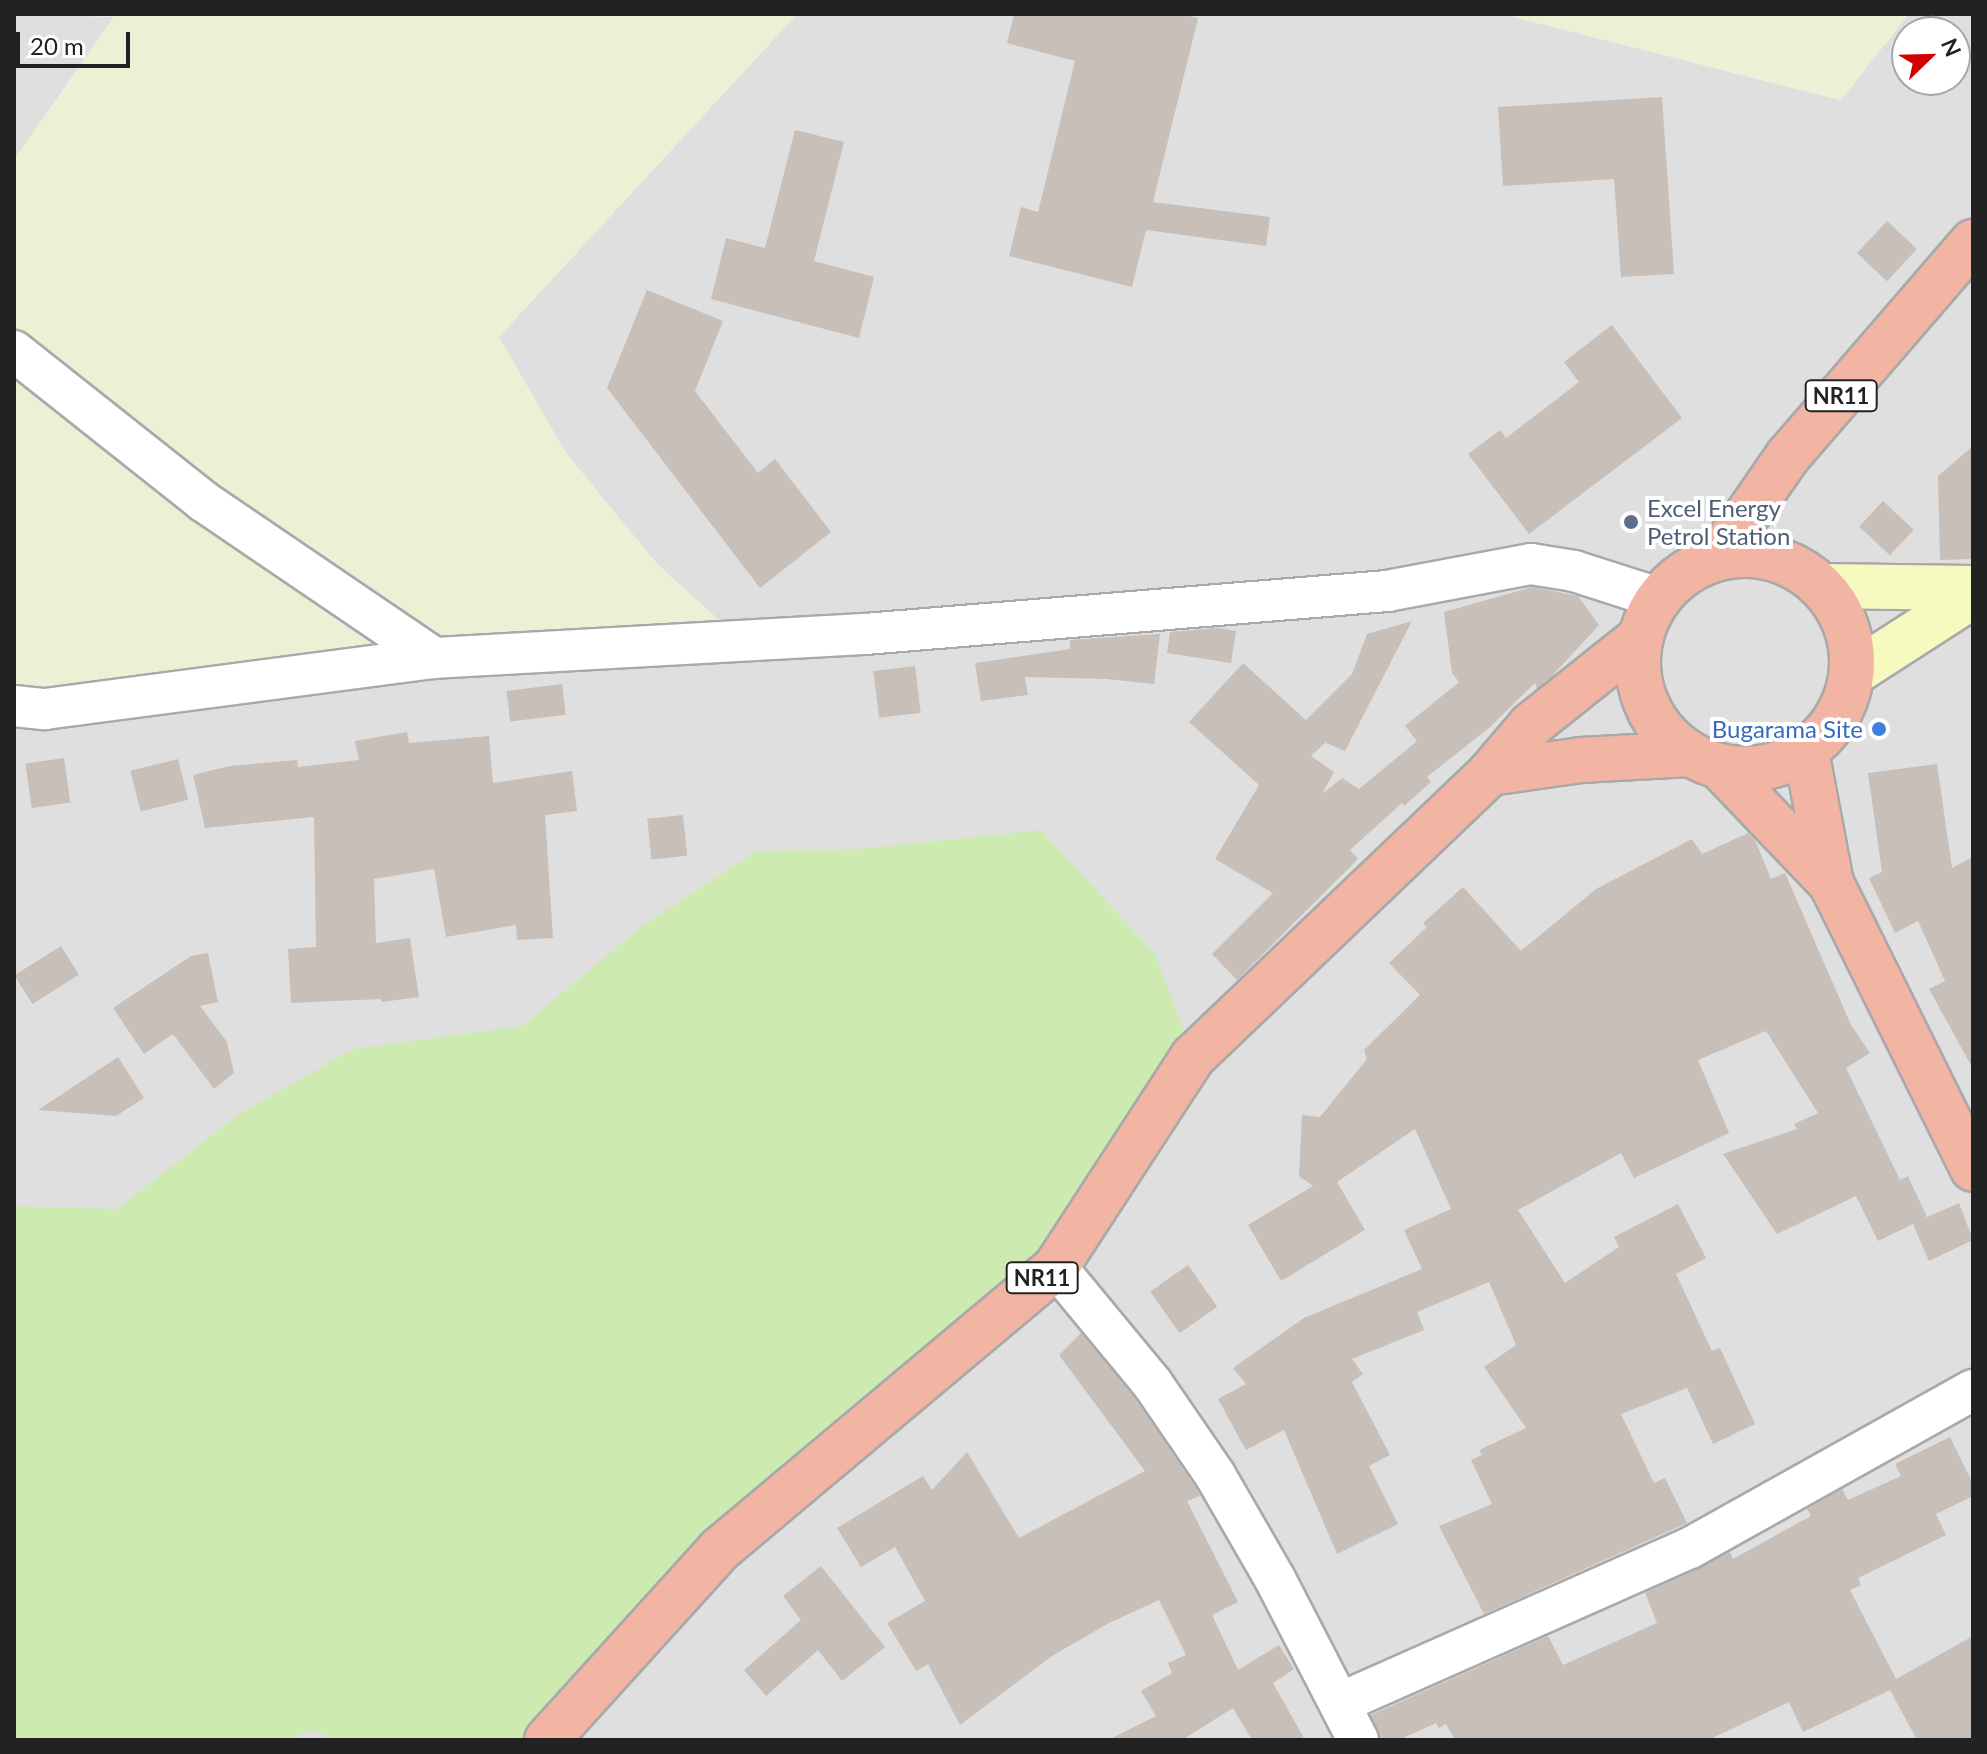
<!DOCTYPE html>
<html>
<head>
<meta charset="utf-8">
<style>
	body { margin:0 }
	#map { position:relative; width:1987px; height:1754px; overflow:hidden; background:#f2efe9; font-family:Lato,sans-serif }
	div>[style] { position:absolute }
	.residential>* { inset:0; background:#e0dfdf }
	.farmland>* { inset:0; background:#eef0d5 }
	.grass>* { inset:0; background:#cdebb0 }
	.building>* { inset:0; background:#c7bfb8; transform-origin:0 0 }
	.roads { filter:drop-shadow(2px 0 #a9a9a9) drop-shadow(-2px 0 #a9a9a9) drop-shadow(0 2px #a9a9a9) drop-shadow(0 -2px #a9a9a9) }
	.minor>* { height:40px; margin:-20px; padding:0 20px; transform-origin:20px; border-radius:20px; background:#fff }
	.secondary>* { height:44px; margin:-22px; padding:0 22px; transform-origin:22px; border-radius:22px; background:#f7fabf }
	.trunk>* { height:44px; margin:-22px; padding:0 22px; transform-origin:22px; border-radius:22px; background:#f2b4a3 }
	.trunk>.ring { margin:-22px; padding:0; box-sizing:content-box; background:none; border:44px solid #f2b4a3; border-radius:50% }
	.dots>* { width:22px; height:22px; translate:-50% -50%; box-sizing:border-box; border:4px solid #fff; border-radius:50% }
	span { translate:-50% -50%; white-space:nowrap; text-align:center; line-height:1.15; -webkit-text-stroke:8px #fff; paint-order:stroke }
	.shield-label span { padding:2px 6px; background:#fff; border:2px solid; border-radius:6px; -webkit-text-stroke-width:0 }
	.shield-label { font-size:22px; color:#222; font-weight:700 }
	.service-label { font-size:24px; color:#4e5e75 }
	.left { translate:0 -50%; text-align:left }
	.shop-label { font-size:24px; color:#366cbe }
	.right { translate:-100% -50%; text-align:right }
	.frame { position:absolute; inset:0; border:16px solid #222; pointer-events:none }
	.north { position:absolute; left:1891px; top:16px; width:80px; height:80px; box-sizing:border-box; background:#fff; border:2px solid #a7a7a7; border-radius:50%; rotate:67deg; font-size:22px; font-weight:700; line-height:32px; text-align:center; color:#222 }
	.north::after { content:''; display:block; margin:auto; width:28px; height:36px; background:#d40000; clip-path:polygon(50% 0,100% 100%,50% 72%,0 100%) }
	.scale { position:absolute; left:16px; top:32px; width:114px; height:36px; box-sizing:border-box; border:4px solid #222; border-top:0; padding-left:10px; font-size:24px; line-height:28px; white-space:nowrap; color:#222; -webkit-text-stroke:6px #fff; paint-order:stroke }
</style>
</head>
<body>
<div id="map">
	<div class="residential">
		<div style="clip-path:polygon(14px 14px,114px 17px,14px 160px)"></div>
		<div style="clip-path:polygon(evenodd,797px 14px,1502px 14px,1840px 100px,1909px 14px,1973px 14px,1973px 1740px,14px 1740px,14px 706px,741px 640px,657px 564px,566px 453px,498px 337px,797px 14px,1907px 32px,1955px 32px,1955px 80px,1907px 80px,1907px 32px)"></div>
	</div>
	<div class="farmland">
		<div style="clip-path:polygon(110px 14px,797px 14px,499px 337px,566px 453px,657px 564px,742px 641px,14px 706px,14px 160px,114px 17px)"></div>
		<div style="clip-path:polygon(1502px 14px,1909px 14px,1841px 100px)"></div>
	</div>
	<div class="grass">
		<div style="clip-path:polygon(1041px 830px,1156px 955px,1193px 1057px,1056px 1267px,547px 1740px,333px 1740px,314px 1730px,286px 1740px,14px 1740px,14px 1206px,117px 1209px,239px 1114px,353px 1049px,522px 1026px,641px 927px,756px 851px,859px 849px)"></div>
	</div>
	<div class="building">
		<div style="clip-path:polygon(1014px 14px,1180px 14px,1198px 18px,1153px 202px,1270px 217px,1266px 246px,1146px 230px,1132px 287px,1009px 256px,1021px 207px,1038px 212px,1075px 61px,1007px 43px)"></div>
		<div style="clip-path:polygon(1662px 97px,1674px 274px,1621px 277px,1614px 179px,1503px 186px,1498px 107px)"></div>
		<div style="clip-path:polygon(795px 130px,844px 142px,814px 261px,874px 277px,859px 338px,711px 299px,726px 238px,765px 248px)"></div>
		<div style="left:1887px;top:221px;width:41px;height:44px;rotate:43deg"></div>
		<div style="clip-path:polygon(647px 290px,723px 321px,695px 391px,758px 473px,775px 459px,831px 532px,760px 588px,607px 388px)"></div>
		<div style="clip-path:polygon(1612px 325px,1682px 418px,1529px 534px,1468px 454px,1500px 430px,1506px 438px,1579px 382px,1564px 362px)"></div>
		<div style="clip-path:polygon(1973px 446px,1973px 559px,1940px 560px,1938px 476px)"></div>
		<div style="left:1883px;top:501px;width:42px;height:35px;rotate:43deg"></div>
		<div style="clip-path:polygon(1532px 587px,1578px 596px,1599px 625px,1552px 676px,1537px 689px,1535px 683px,1490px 727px,1427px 777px,1431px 782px,1404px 806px,1402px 803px,1350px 850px,1358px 859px,1237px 980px,1212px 954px,1273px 893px,1215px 859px,1259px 785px,1189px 722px,1243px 663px,1306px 720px,1352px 674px,1367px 634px,1412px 621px,1345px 751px,1326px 743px,1328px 740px,1311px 756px,1334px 772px,1322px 794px,1342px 778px,1359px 789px,1417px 741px,1405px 726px,1459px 682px,1452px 673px,1444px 612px)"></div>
		<div style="clip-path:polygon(1218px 628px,1236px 631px,1231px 663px,1167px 653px,1170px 632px)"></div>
		<div style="clip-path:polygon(1160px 634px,1154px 684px,1106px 679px,1025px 677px,1028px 695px,981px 701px,975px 663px,1070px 649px,1070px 640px)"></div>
		<div style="left:915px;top:666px;width:47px;height:42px;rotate:83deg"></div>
		<div style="left:562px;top:684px;width:31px;height:56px;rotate:83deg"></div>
		<div style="clip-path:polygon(407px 732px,409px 743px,489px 736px,493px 783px,572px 771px,577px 811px,545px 815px,553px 938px,517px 940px,516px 925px,446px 937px,434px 869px,374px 879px,376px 943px,410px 938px,419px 997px,382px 1002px,381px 999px,291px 1003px,288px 949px,316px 947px,314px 817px,205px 828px,193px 775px,230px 766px,297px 760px,298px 767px,359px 760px,355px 741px)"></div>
		<div style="left:64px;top:758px;width:45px;height:39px;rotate:82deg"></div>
		<div style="left:178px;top:759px;width:42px;height:49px;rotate:76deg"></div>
		<div style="clip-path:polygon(1937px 764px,1952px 868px,1973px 857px,1973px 1069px,1929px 989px,1945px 981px,1918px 921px,1895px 933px,1869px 878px,1882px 872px,1868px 773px)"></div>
		<div style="left:683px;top:815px;width:41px;height:36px;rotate:84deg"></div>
		<div style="clip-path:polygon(1748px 833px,1755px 840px,1771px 879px,1785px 873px,1851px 1025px,1870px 1053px,1846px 1068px,1900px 1180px,1908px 1176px,1927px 1217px,1914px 1223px,1959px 1203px,1973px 1240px,1929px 1261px,1913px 1224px,1878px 1241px,1856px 1196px,1777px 1234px,1723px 1154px,1797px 1129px,1794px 1124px,1818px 1113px,1766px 1031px,1698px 1060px,1729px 1133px,1634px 1178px,1621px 1153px,1518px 1210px,1565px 1283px,1619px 1247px,1614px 1237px,1678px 1204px,1706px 1258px,1676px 1274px,1712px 1351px,1720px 1348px,1755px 1424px,1713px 1444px,1687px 1388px,1621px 1414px,1654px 1483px,1665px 1478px,1687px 1523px,1484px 1614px,1439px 1526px,1492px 1504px,1471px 1460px,1482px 1455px,1479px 1450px,1526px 1428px,1484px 1367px,1516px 1345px,1489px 1282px,1417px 1312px,1424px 1330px,1352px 1359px,1363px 1374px,1352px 1382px,1390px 1455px,1369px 1466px,1398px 1524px,1337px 1554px,1284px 1430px,1246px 1450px,1218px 1399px,1246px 1384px,1233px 1368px,1304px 1318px,1422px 1269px,1404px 1230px,1451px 1209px,1415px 1129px,1337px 1182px,1365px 1230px,1281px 1281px,1248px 1225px,1313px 1186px,1299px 1176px,1302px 1115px,1320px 1117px,1367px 1059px,1364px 1050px,1420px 995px,1389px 963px,1427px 927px,1423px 923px,1463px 887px,1521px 951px,1596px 889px,1692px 839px,1702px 854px)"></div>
		<div style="left:61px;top:946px;width:34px;height:55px;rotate:58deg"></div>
		<div style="clip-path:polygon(208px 953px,218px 1002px,200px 1006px,227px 1042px,234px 1073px,214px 1089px,173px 1034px,144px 1054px,113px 1008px,191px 956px)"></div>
		<div style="clip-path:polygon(118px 1057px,144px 1098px,116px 1116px,38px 1110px)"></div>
		<div style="left:1188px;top:1265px;width:51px;height:46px;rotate:55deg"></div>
		<div style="clip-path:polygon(1081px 1333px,1134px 1397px,1196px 1488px,1200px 1496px,1187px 1501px,1238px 1602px,1212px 1615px,1238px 1670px,1279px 1645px,1294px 1669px,1273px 1683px,1305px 1740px,1252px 1740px,1233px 1708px,1182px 1740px,1108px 1740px,1156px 1716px,1141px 1691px,1172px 1673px,1168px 1663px,1186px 1655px,1159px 1600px,1109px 1623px,1052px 1656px,960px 1725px,928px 1664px,916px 1671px,887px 1623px,925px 1601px,895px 1547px,861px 1567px,837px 1528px,923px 1476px,932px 1490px,967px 1452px,1019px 1538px,1145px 1471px,1059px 1355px)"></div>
		<div style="clip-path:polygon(1950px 1437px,1973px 1484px,1973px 1496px,1936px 1514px,1946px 1535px,1858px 1578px,1861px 1585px,1850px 1590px,1896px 1679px,1973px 1636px,1973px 1740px,1917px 1740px,1890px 1690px,1803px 1732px,1789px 1702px,1708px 1740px,1455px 1740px,1446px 1724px,1439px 1728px,1436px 1723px,1399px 1740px,1381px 1740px,1371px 1715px,1548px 1636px,1563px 1665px,1657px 1623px,1645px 1593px,1730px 1552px,1733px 1559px,1811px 1516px,1807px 1509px,1842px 1489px,1848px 1500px,1901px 1476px,1895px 1464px)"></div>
		<div style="clip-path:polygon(821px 1566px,885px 1647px,842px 1681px,818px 1650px,766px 1696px,744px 1670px,801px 1620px,783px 1596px)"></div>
	</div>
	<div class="roads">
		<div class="minor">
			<div style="left:14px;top:351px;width:241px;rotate:38.4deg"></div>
			<div style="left:203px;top:501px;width:279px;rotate:34.2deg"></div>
			<div style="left:14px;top:706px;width:31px;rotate:6deg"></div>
			<div style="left:45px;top:709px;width:392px;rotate:-7.5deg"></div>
			<div style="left:434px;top:658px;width:432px;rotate:-3.2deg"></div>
			<div style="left:865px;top:634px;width:524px;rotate:-4.71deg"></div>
			<div style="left:1387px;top:591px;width:147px;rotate:-10.6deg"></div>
			<div style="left:1531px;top:564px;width:44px;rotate:9.2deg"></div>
			<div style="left:1574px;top:571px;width:88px;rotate:17.8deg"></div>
			<div style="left:1056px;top:1267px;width:151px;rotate:50.4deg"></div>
			<div style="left:1152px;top:1383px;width:112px;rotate:55.6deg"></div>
			<div style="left:1215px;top:1475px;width:120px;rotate:60deg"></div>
			<div style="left:1275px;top:1579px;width:181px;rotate:62.7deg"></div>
			<div style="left:1340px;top:1703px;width:383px;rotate:-23.9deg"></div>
			<div style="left:1690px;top:1548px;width:324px;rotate:-29.2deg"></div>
		</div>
		<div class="secondary">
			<div style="left:1821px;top:586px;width:152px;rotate:0.8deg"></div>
			<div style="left:1852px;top:674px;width:144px;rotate:-32.8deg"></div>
		</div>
		<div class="trunk">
			<div class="ring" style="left:1638px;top:555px;width:170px;height:170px"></div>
			<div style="left:1718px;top:557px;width:123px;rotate:-55.3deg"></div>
			<div style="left:1788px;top:456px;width:283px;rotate:-49.2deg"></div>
			<div style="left:1806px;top:751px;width:134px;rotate:79.3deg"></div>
			<div style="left:1831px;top:883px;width:319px;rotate:63.6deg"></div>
			<div style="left:1719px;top:766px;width:162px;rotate:46.3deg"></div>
			<div style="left:1490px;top:773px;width:92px;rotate:-8.1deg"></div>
			<div style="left:1581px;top:760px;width:109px;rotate:-3.2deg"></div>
			<div style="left:547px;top:1740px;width:256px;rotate:-47.8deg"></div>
			<div style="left:719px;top:1550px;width:440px;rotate:-40deg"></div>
			<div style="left:1056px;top:1267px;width:251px;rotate:-56.9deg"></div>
			<div style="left:1193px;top:1057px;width:411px;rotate:-43.7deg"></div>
			<div style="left:1490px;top:773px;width:63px;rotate:-49.5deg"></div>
			<div style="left:1531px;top:725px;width:139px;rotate:-38.6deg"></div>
		</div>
	</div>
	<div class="dots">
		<div style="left:1631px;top:522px;background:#5c6f8a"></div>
		<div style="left:1879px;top:729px;background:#3f7fe0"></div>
	</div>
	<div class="shield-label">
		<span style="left:1841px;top:396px">NR11</span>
		<span style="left:1042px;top:1278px">NR11</span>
	</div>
	<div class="service-label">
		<span class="left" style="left:1647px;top:522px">Excel Energy<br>Petrol Station</span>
	</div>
	<div class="shop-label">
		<span class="right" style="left:1863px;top:729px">Bugarama Site</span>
	</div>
	<div class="frame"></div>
	<div class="north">N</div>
	<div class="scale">20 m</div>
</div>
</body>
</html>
